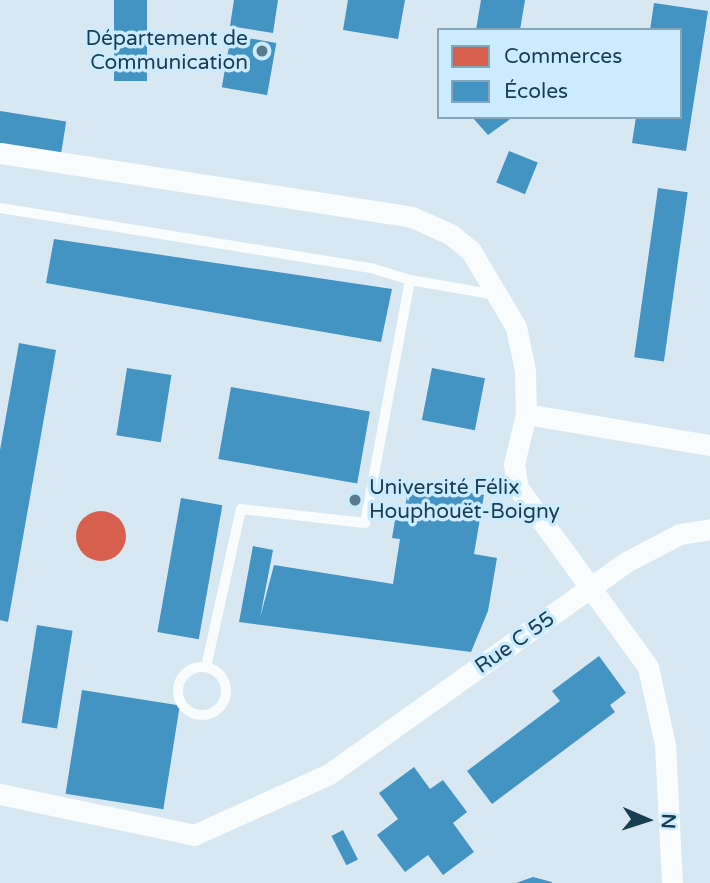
<!DOCTYPE html>
<html>
<head>
<meta charset="utf-8">
<style>
	body { margin:0 }
	#map { position:relative; width:710px; height:883px; overflow:hidden; background:#d7e8f2; font-family:"Varela Round",sans-serif }
	div>[style] { position:absolute }
	.shops>* { inset:0; background:#d6604d }
	.round { border-radius:50% }
	.schools>* { inset:0; background:#4393c3; transform-origin:0 0 }
	.lane>* { height:10px; margin:-5px; padding:0 5px; transform-origin:5px; border-radius:5px; background:#f9fcfd }
	.lane>.ring { margin:-5px; padding:0; box-sizing:content-box; background:none; border:10px solid #f9fcfd; border-radius:50% }
	.street>* { height:21px; margin:-10.5px; padding:0 10.5px; transform-origin:10.5px; border-radius:10.5px; background:#f9fcfd }
	.dots>* { width:19px; height:19px; translate:-50% -50%; box-sizing:border-box; border:4px solid #cbecfe; border-radius:50% }
	span { translate:-50% -50%; white-space:nowrap; text-align:center; line-height:1.15; -webkit-text-stroke:7px #cbecfe; paint-order:stroke }
	.poi-label { font-size:21px; color:#193e50 }
	.right { translate:-100% -50%; text-align:right }
	.left { translate:0 -50%; text-align:left }
	.street-label { font-size:21px; color:#193e50 }
	.legend { position:absolute; left:437px; top:28px; width:245px; height:91px; box-sizing:border-box; background:#cbecfe; border:2px solid #84a6b8; margin:0; padding:9px 12px; list-style:none; font-size:21px; color:#193e50 }
	.legend li { display:flex; align-items:center; gap:14px; height:35px }
	.legend b { width:35px; border:2px solid #84a6b8 }
	.north { position:absolute; left:612px; top:785px; width:70px; height:70px; -webkit-text-stroke:5px #cbecfe; paint-order:stroke; rotate:93deg; font-size:19px; font-weight:700; line-height:28px; text-align:center; color:#193e50 }
	.north::after { content:''; display:block; margin:auto; width:24px; height:32px; background:#193e50; clip-path:polygon(50% 0,100% 100%,50% 72%,0 100%) }
</style>
</head>
<body>
<div id="map">
	<div class="shops">
		<div class="round" style="left:76px;top:511px;width:50px;height:50px"></div>
	</div>
	<div class="schools">
		<div style="left:114px;top:0;width:33px;height:81px"></div>
		<div style="clip-path:polygon(234px 0,278px 0,273px 33px,230px 26px)"></div>
		<div style="clip-path:polygon(348px 0,405px 0,398px 39px,343px 30px)"></div>
		<div style="clip-path:polygon(481px 0,525px 0,520px 30px,476px 30px)"></div>
		<div style="clip-path:polygon(654px 3px,708px 11px,686px 151px,632px 143px,636px 117px,680px 117px,680px 30px,650px 30px)"></div>
		<div style="left:231px;top:35px;width:46px;height:53px;rotate:10deg"></div>
		<div style="left:0;top:111px;width:67px;height:35px;rotate:9deg"></div>
		<div style="clip-path:polygon(472px 117px,513px 117px,488px 135px)"></div>
		<div style="left:509px;top:151px;width:31px;height:34px;rotate:22deg"></div>
		<div style="left:658px;top:188px;width:30px;height:171px;rotate:8deg"></div>
		<div style="clip-path:polygon(54px 239px,392px 289px,381px 342px,46px 283px)"></div>
		<div style="clip-path:polygon(19px 343px,56px 350px,8px 622px,0 620px,0 450px)"></div>
		<div style="left:127px;top:368px;width:45px;height:68px;rotate:9deg"></div>
		<div style="left:432px;top:368px;width:54px;height:53px;rotate:11deg"></div>
		<div style="left:231px;top:387px;width:141px;height:73px;rotate:10deg"></div>
		<div style="clip-path:polygon(409px 483px,484px 495px,474px 554px,497px 558px,488px 611px,471px 652px,239px 622px,253px 546px,273px 550px,260px 618px,274px 565px,393px 584px,400px 539px,392px 538px,395px 520px,403px 521px)"></div>
		<div style="left:181px;top:498px;width:42px;height:136px;rotate:10deg"></div>
		<div style="left:37px;top:625px;width:36px;height:99px;rotate:9deg"></div>
		<div style="clip-path:polygon(599px 656px,626px 693px,610px 705px,615px 712px,492px 804px,467px 771px,560px 701px,552px 691px)"></div>
		<div style="left:82px;top:690px;width:99px;height:105px;rotate:9deg"></div>
		<div style="clip-path:polygon(414px 767px,430px 789px,443px 780px,467px 812px,453px 823px,474px 852px,443px 875px,428px 855px,405px 872px,377px 835px,398px 819px,379px 793px)"></div>
		<div style="left:343px;top:830px;width:33px;height:13px;rotate:63deg"></div>
		<div style="clip-path:polygon(533px 877px,552px 882px,552px 883px,516px 883px)"></div>
	</div>
	<div class="lane">
		<div style="left:0;top:208px;width:376px;rotate:9.2deg"></div>
		<div style="left:371px;top:268px;width:41px;rotate:17.1deg"></div>
		<div style="left:410px;top:280px;width:88px;rotate:9.8deg"></div>
		<div style="left:206px;top:667px;width:162px;rotate:-77.5deg"></div>
		<div style="left:241px;top:509px;width:125px;rotate:6.4deg"></div>
		<div style="left:365px;top:523px;width:247px;rotate:-79.5deg"></div>
		<div class="ring" style="left:178px;top:667px;width:38px;height:38px"></div>
	</div>
	<div class="street">
		<div style="left:0;top:153px;width:417px;rotate:8.8deg"></div>
		<div style="left:412px;top:217px;width:42px;rotate:24.1deg"></div>
		<div style="left:450px;top:234px;width:27px;rotate:39deg"></div>
		<div style="left:471px;top:251px;width:88px;rotate:59.4deg"></div>
		<div style="left:516px;top:327px;width:44px;rotate:78.2deg"></div>
		<div style="left:525px;top:370px;width:44px;rotate:88.7deg"></div>
		<div style="left:526px;top:414px;width:51px;rotate:103.5deg"></div>
		<div style="left:514px;top:464px;width:24px;rotate:81deg"></div>
		<div style="left:518px;top:488px;width:221px;rotate:54deg"></div>
		<div style="left:648px;top:667px;width:79px;rotate:77.6deg"></div>
		<div style="left:665px;top:744px;width:139px;rotate:87.1deg"></div>
		<div style="left:526px;top:414px;width:187px;rotate:9.6deg"></div>
		<div style="left:0;top:794px;width:198px;rotate:11.9deg"></div>
		<div style="left:194px;top:835px;width:148px;rotate:-24.3deg"></div>
		<div style="left:329px;top:774px;width:365px;rotate:-35.5deg"></div>
		<div style="left:626px;top:562px;width:61px;rotate:-27.4deg"></div>
		<div style="left:680px;top:534px;width:30px;rotate:-9deg"></div>
	</div>
	<div class="dots">
		<div style="left:262px;top:51px;background:#5c7a89"></div>
		<div style="left:355px;top:500px;background:#5c7a89"></div>
	</div>
	<div class="poi-label">
		<span class="right" style="left:248px;top:51px">Département de<br>Communication</span>
		<span class="left" style="left:369px;top:500px">Université Félix<br>Houphouët-Boigny</span>
	</div>
	<div class="street-label">
		<span style="left:515px;top:643px;rotate:-35deg">Rue C 55</span>
	</div>
	<ul class="legend">
	<li><b style="height:19px;background:#d6604d"></b>Commerces</li>
	<li><b style="height:19px;background:#4393c3"></b>Écoles</li>
	</ul>
	<div class="north">N</div>
</div>
</body>
</html>
